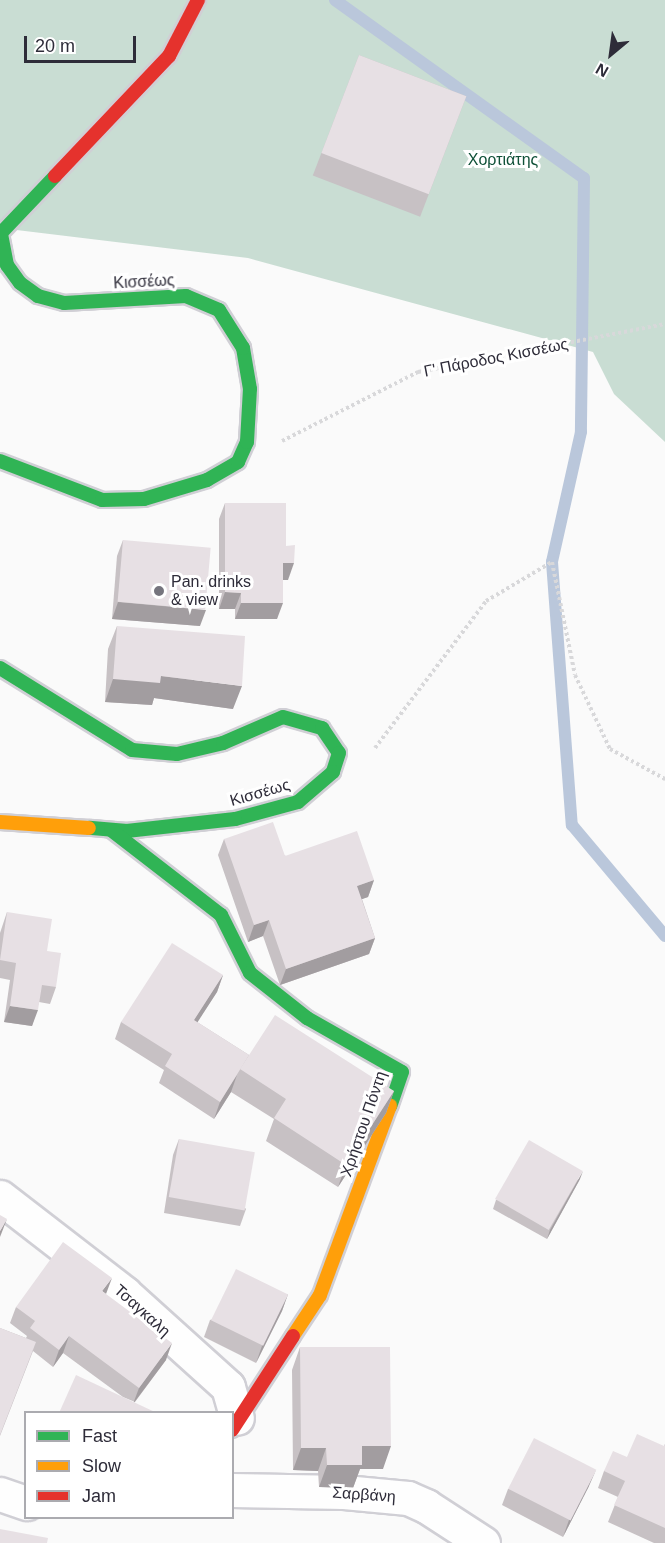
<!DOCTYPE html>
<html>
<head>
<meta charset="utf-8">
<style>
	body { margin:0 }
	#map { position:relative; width:665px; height:1543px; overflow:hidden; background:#fafafa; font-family:Helvetica,sans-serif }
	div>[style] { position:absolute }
	.forest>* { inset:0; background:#c9ddd3 }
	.stream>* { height:12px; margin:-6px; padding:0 6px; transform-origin:6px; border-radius:6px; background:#bac7db }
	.path>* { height:4px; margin-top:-2px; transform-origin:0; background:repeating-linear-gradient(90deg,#d8d8da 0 3px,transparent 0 6px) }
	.roads { filter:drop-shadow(2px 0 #d0cfd5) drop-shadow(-2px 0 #d0cfd5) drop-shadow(0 2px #d0cfd5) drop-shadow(0 -2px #d0cfd5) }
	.street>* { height:33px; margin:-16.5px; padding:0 16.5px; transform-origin:16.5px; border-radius:16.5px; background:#fefefe }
	.fast>* { height:14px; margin:-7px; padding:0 7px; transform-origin:7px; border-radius:7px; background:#30b455 }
	.slow>* { height:14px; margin:-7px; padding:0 7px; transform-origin:7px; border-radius:7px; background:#ff9f0a }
	.jam>* { height:14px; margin:-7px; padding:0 7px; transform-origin:7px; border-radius:7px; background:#e5322d }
	.wall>* { inset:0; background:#c7c1c4; transform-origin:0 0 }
	.shaded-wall>* { inset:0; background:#a29da0 }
	.building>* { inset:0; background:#e7e0e4; transform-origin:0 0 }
	.dots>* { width:16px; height:16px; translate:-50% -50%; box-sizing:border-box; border:3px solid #fff; border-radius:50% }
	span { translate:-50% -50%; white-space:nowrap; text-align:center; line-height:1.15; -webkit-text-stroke:6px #fff; paint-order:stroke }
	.park-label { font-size:16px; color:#0f5138 }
	.street-label { font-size:16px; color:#2e2c39 }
	.poi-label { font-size:16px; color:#2e2c39 }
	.left { translate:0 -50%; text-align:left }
	.legend { position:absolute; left:24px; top:1411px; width:210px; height:108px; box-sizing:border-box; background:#fff; border:2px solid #ababb0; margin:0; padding:8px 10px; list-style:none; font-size:18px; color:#2e2c39 }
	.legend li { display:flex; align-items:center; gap:12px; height:30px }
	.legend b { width:30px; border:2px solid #ababb0 }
	.north { position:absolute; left:581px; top:24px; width:60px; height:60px; -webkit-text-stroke:4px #fff; paint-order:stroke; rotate:209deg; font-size:16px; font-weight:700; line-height:24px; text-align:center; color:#2e2c39 }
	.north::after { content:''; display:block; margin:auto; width:21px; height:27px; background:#2e2c39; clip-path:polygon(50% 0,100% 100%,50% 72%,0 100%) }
	.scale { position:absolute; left:24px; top:36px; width:112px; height:27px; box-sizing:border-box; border:3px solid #2e2c39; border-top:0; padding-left:8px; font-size:18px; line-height:21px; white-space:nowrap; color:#2e2c39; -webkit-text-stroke:4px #fff; paint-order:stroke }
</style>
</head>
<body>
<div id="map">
	<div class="forest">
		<div style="clip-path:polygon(0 0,665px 0,665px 442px,614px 394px,593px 352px,248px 258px,0 228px)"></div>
	</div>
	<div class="stream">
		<div style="left:335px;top:0;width:306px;rotate:35.6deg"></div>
		<div style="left:584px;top:178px;width:254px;rotate:90.7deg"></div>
		<div style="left:581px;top:432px;width:133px;rotate:102.6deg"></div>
		<div style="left:552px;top:562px;width:264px;rotate:85.7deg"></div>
		<div style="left:572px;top:825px;width:145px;rotate:50deg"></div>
	</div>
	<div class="path">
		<div style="left:282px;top:441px;width:153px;rotate:-26.9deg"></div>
		<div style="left:418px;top:372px;width:252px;rotate:-11deg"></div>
		<div style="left:375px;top:748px;width:184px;rotate:-52.9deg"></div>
		<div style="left:486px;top:601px;width:77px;rotate:-30.6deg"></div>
		<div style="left:552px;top:562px;width:115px;rotate:78.5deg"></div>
		<div style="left:575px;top:675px;width:82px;rotate:64.7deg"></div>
		<div style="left:610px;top:749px;width:63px;rotate:28.6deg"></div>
	</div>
	<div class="roads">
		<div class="street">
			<div style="left:0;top:1197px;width:157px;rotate:37.7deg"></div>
			<div style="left:124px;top:1293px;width:140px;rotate:42.1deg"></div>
			<div style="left:228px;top:1387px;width:32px;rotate:74deg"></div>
			<div style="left:232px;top:1490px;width:112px;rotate:1deg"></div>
			<div style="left:344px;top:1492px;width:64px;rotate:5.4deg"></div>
			<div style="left:408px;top:1498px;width:20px;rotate:24deg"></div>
			<div style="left:426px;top:1506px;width:68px;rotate:33deg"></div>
			<div style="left:0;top:1494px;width:28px;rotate:19deg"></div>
		</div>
		<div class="fast">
			<div style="left:0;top:461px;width:109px;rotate:20.9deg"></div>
			<div style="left:102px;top:500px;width:42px;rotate:-1.4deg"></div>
			<div style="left:144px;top:499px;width:66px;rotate:-16.8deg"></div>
			<div style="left:207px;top:480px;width:36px;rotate:-30deg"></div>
			<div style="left:238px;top:462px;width:22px;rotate:-66deg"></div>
			<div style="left:247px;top:442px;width:53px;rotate:-86.8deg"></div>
			<div style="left:250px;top:389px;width:42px;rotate:-99.7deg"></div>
			<div style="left:243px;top:348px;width:45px;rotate:-122.3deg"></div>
			<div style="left:219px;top:310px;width:36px;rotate:-157deg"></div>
			<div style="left:186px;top:296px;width:122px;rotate:176.7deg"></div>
			<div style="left:64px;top:303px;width:27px;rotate:-165deg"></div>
			<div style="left:38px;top:296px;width:22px;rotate:-144deg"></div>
			<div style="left:20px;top:283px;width:22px;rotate:-126deg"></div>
			<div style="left:7px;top:265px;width:33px;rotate:-101deg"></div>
			<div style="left:1px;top:233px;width:79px;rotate:-46.5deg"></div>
			<div style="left:0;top:668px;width:155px;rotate:31.8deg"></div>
			<div style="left:132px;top:750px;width:45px;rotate:5.1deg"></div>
			<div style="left:177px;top:754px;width:47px;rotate:-13.4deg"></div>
			<div style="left:223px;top:743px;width:65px;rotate:-23.4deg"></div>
			<div style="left:283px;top:717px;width:41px;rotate:15.8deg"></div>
			<div style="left:322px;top:728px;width:30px;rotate:56deg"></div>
			<div style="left:339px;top:753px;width:20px;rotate:108deg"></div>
			<div style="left:333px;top:772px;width:46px;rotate:139.4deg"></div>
			<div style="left:298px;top:802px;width:65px;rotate:164.9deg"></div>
			<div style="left:235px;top:819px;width:109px;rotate:173.7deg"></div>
			<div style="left:127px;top:831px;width:38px;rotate:-175deg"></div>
			<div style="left:111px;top:830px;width:139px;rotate:37.7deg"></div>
			<div style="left:221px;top:915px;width:65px;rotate:63.4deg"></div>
			<div style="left:250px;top:973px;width:73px;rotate:38.3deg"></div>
			<div style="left:307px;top:1018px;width:109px;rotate:29.6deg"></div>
			<div style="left:402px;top:1072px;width:36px;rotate:109deg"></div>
		</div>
		<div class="slow">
			<div style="left:0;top:822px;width:89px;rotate:3.9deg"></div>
			<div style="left:293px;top:1336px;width:49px;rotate:-56.6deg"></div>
			<div style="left:320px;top:1295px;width:202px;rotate:-69.7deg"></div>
		</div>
		<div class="jam">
			<div style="left:55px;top:176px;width:166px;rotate:-46.5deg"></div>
			<div style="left:169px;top:56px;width:63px;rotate:-62.6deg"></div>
			<div style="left:232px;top:1430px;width:112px;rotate:-57deg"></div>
		</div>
	</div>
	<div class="wall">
		<div style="left:359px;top:55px;width:115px;height:129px;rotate:21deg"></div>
		<div style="clip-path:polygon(225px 503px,288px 580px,283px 580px,277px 619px,235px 619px,235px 609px,219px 609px,219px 519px)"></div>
		<div style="clip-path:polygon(123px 540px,200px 626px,112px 619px,117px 556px)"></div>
		<div style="clip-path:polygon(117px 626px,233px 709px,154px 698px,152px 705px,105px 702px,108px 649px)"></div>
		<div style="clip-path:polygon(224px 839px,374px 880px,368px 897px,362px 899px,375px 938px,369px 954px,280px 985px,263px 936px,248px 942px,218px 855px)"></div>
		<div style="clip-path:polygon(7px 912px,56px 987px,50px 1004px,39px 1002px,32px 1026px,4px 1022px,10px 980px,0 978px,0 933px)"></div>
		<div style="clip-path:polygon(223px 975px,217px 992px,197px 1022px,249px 1055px,394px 1091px,386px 1113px,338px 1187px,266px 1141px,274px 1119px,231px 1092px,214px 1119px,159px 1083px,164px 1070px,115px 1039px,121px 1022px)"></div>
		<div style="clip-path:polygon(179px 1139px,246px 1209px,240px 1226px,164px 1213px,173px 1155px)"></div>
		<div style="clip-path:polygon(580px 1179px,547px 1239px,493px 1209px,496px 1200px)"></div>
		<div style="clip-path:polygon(288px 1294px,282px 1311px,256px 1363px,204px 1337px,210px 1320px)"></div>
		<div style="clip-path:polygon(16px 1307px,166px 1360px,135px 1402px,123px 1397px,63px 1353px,53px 1367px,33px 1351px,0 1436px,0 1328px,26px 1338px,27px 1336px,10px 1323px)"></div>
		<div style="clip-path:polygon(300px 1347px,383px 1469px,360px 1469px,353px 1488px,319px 1487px,318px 1471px,293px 1470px,292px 1370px)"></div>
		<div style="clip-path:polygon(665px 1444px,665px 1543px,654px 1543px,608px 1522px,618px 1497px,598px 1488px,604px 1471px,627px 1457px,664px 1446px)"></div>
		<div style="clip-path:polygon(589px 1486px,563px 1537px,502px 1505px,508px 1489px)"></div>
	</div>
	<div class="shaded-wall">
		<div style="clip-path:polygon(283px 563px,294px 563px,288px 580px,277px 580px)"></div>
		<div style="clip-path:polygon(225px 592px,241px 593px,235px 609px,219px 609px)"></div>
		<div style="clip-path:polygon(118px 602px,206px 610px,200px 626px,112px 619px)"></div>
		<div style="clip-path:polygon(241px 603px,283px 603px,277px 619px,235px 619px)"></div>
		<div style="clip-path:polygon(161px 676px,242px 686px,233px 709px,154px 698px,152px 705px,105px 702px,113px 679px)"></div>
		<div style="clip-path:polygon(374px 880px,368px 897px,351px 903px,357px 886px)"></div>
		<div style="clip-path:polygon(269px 920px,263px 936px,248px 942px,254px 925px)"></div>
		<div style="clip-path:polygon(375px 938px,369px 954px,280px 985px,286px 969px)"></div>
		<div style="clip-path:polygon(223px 975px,217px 992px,188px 1037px,194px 1020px)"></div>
		<div style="clip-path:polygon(10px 1006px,38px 1010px,32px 1026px,4px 1022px)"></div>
		<div style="clip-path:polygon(237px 1075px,231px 1092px,214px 1119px,220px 1102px)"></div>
		<div style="clip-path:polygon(394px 1091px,386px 1113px,338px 1187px,346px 1165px)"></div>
		<div style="clip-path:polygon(583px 1171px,580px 1179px,547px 1239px,550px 1230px)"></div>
		<div style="clip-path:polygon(7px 1219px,0 1237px,0 1231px)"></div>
		<div style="clip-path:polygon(112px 1278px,106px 1294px,102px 1291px)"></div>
		<div style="clip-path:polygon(288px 1294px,282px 1311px,256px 1363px,262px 1346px)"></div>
		<div style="clip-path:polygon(69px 1336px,63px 1353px,53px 1367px,59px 1350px)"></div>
		<div style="clip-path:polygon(172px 1343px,166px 1360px,133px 1404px,139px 1388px)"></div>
		<div style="clip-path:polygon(362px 1446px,391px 1446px,383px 1469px,360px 1469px,353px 1488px,319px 1487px,327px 1465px)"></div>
		<div style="clip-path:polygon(301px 1448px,326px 1448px,318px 1471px,293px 1470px)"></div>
		<div style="clip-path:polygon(596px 1470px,589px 1486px,563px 1537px,569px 1520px)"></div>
	</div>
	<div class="building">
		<div style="left:359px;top:55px;width:115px;height:105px;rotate:21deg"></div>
		<div style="clip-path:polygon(225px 503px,286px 503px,286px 546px,295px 545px,294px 563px,283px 563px,283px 603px,241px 603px,241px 593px,225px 592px)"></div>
		<div style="left:123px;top:540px;width:88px;height:62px;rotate:5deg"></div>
		<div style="clip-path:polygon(117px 626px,245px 636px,242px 686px,161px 676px,160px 683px,113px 679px)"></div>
		<div style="clip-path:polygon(273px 822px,285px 856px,357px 831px,374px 880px,357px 886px,375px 938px,286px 969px,269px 920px,254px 925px,224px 839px)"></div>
		<div style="clip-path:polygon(7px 912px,52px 919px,47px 951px,61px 953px,56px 987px,42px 985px,38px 1010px,10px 1006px,16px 963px,0 960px)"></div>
		<div style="clip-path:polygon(172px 943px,223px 975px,194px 1020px,249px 1055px,220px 1102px,165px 1066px,172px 1054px,121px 1022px)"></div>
		<div style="clip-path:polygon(275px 1015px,394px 1091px,346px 1165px,274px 1118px,286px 1099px,240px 1069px)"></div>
		<div style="left:179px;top:1139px;width:77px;height:59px;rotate:10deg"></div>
		<div style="left:529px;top:1140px;width:62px;height:68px;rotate:30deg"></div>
		<div style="clip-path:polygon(0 1215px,7px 1219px,0 1231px)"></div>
		<div style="clip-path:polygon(63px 1242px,112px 1278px,102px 1291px,172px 1343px,139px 1388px,69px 1336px,59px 1350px,30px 1328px,35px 1321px,16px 1307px)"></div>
		<div style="left:236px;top:1269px;width:58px;height:57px;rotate:26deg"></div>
		<div style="clip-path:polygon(0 1328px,36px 1342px,0 1435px)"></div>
		<div style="clip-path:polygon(300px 1347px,390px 1347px,391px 1446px,362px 1446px,362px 1465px,327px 1465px,326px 1448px,301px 1448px)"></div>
		<div style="clip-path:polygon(76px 1375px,157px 1413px,59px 1413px)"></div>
		<div style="clip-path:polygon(637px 1434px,664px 1446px,665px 1444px,665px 1528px,614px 1505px,625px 1481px,604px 1471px,613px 1451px,627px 1457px)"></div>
		<div style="left:534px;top:1438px;width:70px;height:57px;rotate:27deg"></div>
		<div style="clip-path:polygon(0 1529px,48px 1538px,47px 1543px,0 1543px)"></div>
	</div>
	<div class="dots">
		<div style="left:159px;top:591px;background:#75747d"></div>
	</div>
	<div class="park-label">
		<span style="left:503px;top:160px">Χορτιάτης</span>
	</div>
	<div class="street-label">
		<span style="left:144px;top:282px;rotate:-3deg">Κισσέως</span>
		<span style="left:496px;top:358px;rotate:-11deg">Γ' Πάροδος Κισσέως</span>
		<span style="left:260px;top:793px;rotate:-16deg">Κισσέως</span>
		<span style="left:364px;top:1124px;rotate:-71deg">Χρήστου Πόντη</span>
		<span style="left:142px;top:1311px;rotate:42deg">Τσαγκαλη</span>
		<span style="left:364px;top:1495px;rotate:4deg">Σαρβάνη</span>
	</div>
	<div class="poi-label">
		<span class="left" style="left:171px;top:591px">Pan. drinks<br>&amp; view</span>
	</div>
	<ul class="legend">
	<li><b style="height:8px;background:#30b455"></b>Fast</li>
	<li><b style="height:8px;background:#ff9f0a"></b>Slow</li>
	<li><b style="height:8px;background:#e5322d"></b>Jam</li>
	</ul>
	<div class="north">N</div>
	<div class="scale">20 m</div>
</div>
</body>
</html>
